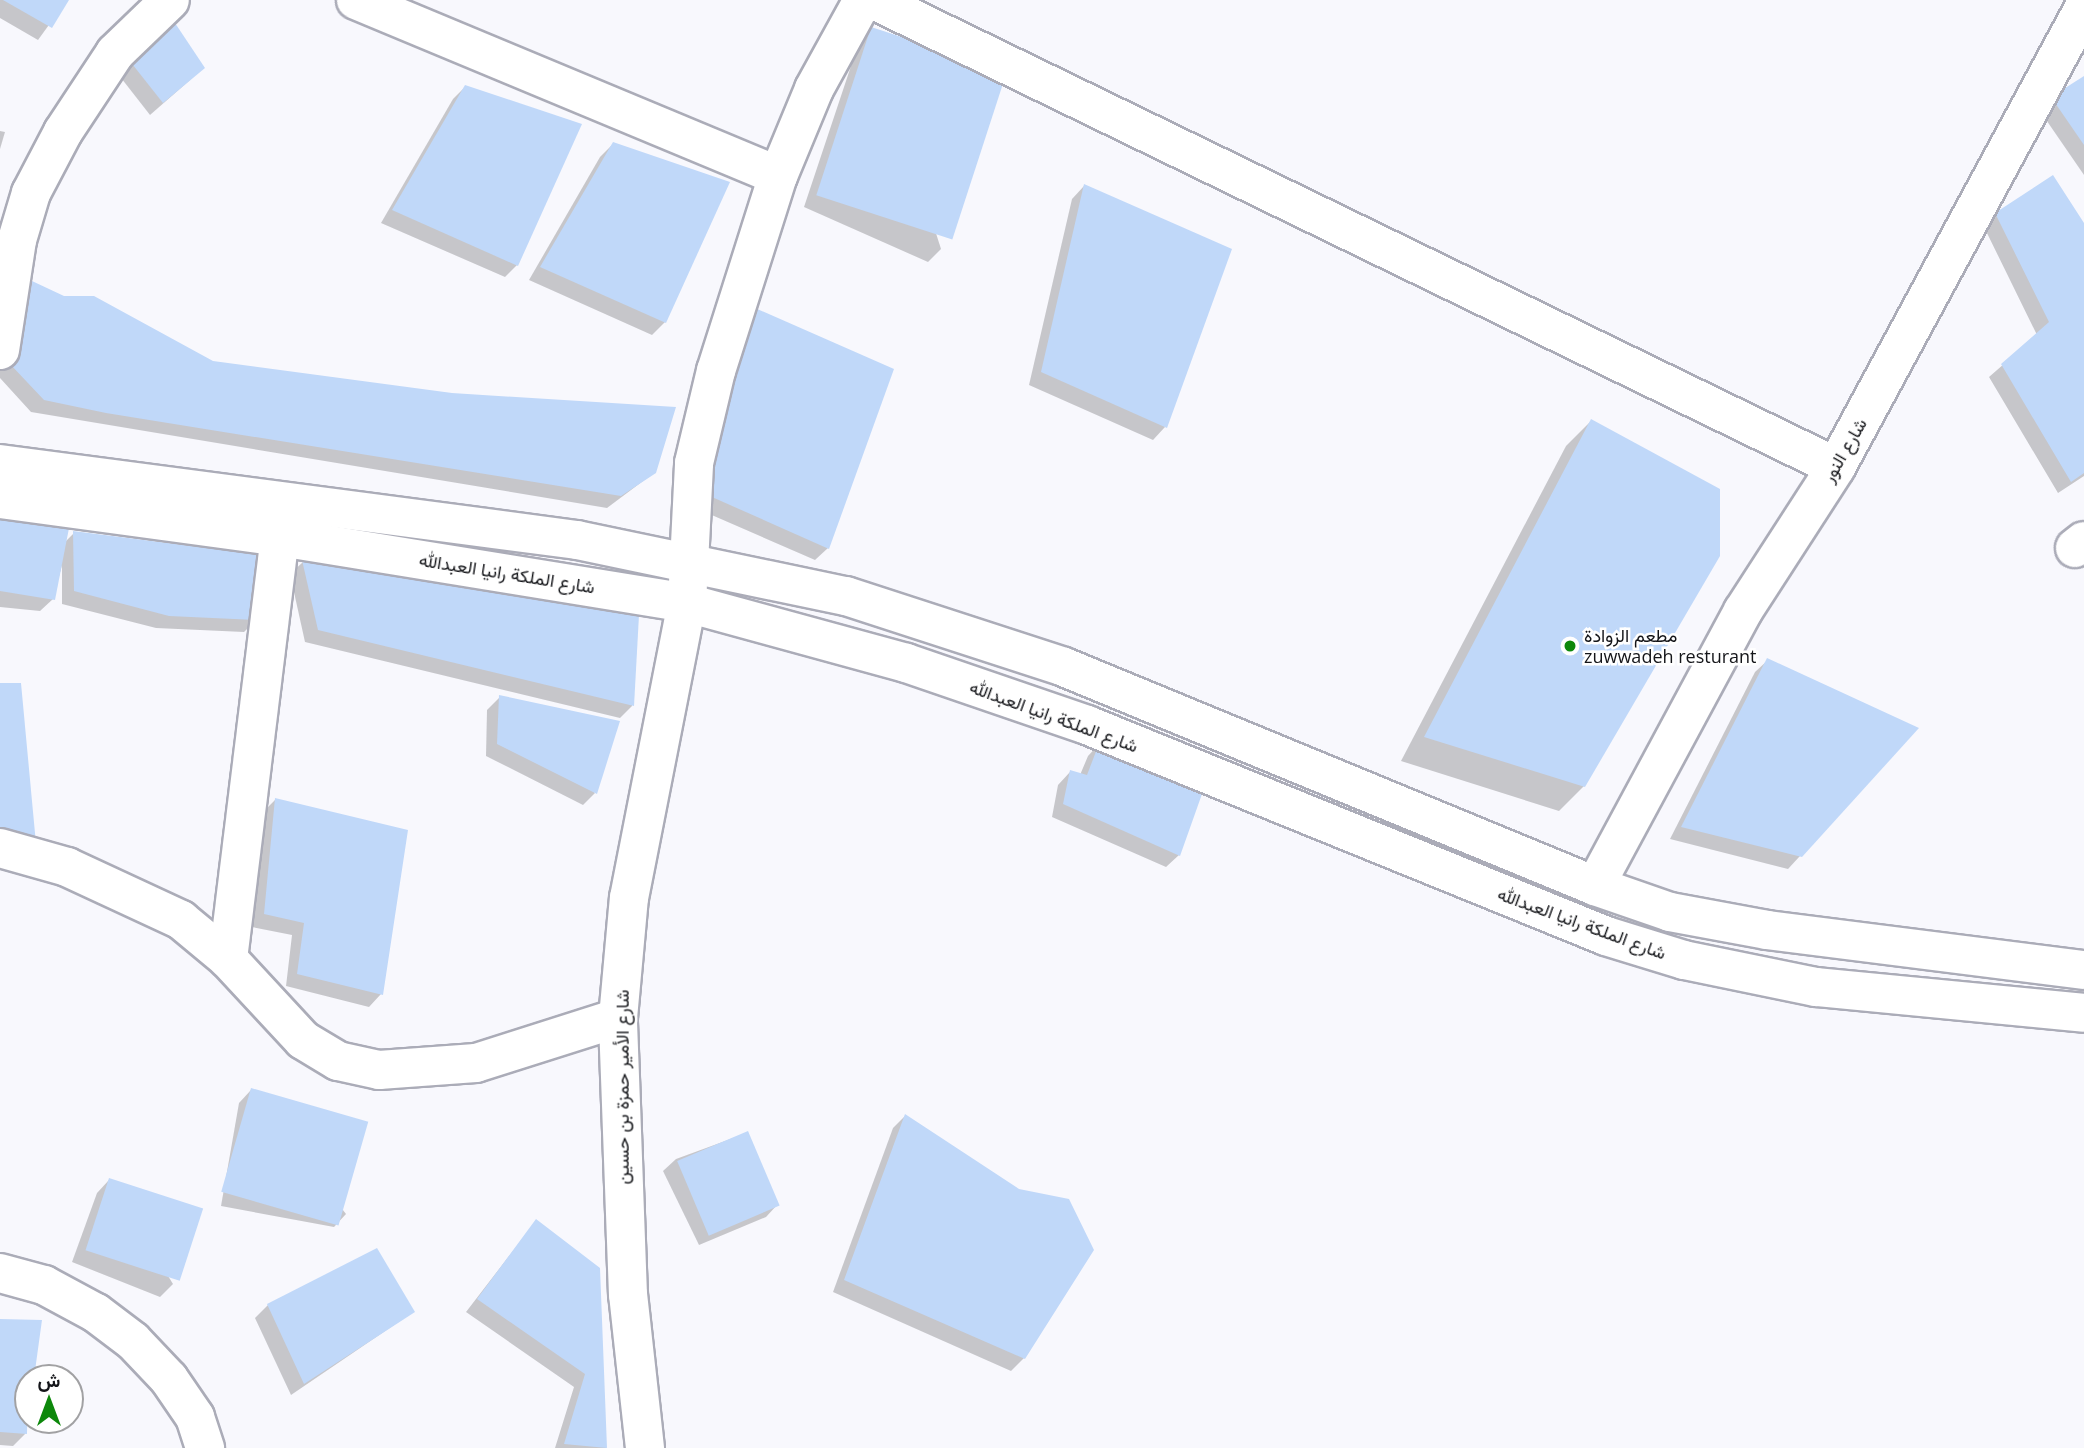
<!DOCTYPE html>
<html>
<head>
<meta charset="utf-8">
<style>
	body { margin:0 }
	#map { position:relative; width:2084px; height:1448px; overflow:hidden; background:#f8f8fd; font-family:"Open Sans",Vazirmatn,sans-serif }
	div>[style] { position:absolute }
	.shadow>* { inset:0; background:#0003 }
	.building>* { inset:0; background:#c0d8f9; transform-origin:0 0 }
	.roads { filter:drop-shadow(2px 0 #abacb8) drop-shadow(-2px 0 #abacb8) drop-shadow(0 2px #abacb8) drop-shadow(0 -2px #abacb8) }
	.minor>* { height:38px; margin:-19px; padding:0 19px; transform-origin:19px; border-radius:19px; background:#fff }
	.major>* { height:38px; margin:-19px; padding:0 19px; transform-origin:19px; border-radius:19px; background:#fff }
	.dots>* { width:19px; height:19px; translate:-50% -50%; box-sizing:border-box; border:4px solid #fff; border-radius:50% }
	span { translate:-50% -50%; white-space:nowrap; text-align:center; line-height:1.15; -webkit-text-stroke:5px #fff; paint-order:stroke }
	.street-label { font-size:18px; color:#141519 }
	.poi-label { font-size:18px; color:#141519 }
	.left { translate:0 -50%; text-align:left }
	.north { position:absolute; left:14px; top:1364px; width:70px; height:70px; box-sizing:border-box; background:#fff; border:2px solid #a1a1a3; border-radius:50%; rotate:0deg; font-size:19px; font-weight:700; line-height:28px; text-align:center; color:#141519 }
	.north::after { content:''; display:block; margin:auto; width:24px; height:32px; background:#0d880b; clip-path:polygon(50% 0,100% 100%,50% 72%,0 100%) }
</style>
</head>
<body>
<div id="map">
	<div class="shadow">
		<div style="clip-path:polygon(0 0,67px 0,38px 40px,0 18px)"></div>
		<div style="clip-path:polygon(171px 20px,190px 80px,150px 115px,118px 74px)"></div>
		<div style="clip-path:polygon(871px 29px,941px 249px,928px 262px,804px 207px,859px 42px)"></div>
		<div style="clip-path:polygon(2084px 78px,2084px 175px,2040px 111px)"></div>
		<div style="clip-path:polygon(465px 87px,517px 265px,505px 277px,381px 223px,453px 99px)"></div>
		<div style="clip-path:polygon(0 131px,5px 132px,0 149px)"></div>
		<div style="clip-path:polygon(613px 144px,665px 322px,652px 335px,529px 280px,600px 157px)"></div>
		<div style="clip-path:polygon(1084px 186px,1165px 427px,1153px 440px,1029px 385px,1072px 199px)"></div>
		<div style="clip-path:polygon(1996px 214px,2084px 226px,2084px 476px,2058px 493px,1989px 377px,2037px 335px,1984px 227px)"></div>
		<div style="clip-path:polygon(32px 283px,212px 362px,655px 472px,607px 508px,31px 412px,0 378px,0 370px,20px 295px)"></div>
		<div style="clip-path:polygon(734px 319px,828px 548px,815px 560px,691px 506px)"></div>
		<div style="clip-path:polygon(1591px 421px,1584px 786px,1559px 811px,1401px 761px,1566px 446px)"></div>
		<div style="clip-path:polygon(0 514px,65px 542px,74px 533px,257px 619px,244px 632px,156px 628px,62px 604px,62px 565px,53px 599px,40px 611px,0 607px)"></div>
		<div style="clip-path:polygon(303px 562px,637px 617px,632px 706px,620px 718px,305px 642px,290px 574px)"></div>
		<div style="clip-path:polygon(1768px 660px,1800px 856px,1788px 869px,1670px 839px,1755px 672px)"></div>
		<div style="clip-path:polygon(500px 697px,595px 793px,583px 805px,486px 756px,487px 710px)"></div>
		<div style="clip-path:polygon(1100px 743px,1179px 855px,1166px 867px,1052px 817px,1058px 785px,1070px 772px,1080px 775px,1088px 756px)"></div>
		<div style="clip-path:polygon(275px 800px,381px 994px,369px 1007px,286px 986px,292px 935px,252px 927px,263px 812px)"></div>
		<div style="clip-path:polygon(251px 1090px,346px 1214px,334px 1227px,221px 1206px,239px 1103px)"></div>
		<div style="clip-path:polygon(905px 1116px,1024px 1358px,1011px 1371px,833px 1292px,893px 1128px)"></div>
		<div style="clip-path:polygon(747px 1133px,778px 1204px,766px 1217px,699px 1245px,663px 1171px,676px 1159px)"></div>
		<div style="clip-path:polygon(109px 1180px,173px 1284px,160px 1297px,72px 1262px,97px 1193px)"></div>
		<div style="clip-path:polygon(536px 1221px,598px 1269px,606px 1448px,555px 1448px,574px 1387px,466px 1312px)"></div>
		<div style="clip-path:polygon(268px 1305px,413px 1312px,291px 1395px,255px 1318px)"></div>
		<div style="clip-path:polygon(0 1321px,33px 1378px,28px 1378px,26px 1433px,13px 1446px,0 1445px)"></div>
	</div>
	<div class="building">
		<div style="clip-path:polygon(3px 0,69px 0,52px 28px)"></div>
		<div style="clip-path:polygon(171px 17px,205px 68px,163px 103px,129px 60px)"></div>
		<div style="left:871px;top:27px;width:143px;height:177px;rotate:18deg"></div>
		<div style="clip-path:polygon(2084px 76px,2084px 145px,2051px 97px)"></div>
		<div style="clip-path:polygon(465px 85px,582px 124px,518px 266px,392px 210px)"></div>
		<div style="clip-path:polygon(613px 142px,730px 182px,666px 323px,540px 267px)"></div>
		<div style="clip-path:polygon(2053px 175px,2084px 223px,2084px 473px,2071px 482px,2001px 364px,2049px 322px,1995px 213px)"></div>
		<div style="clip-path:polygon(1084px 184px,1232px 249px,1167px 428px,1041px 372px)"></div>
		<div style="clip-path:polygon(32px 281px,64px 296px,94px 296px,213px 361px,452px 393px,676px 407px,656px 473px,621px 496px,106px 413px,44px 400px,10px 364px)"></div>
		<div style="clip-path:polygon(746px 304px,894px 369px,829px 549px,703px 493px)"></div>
		<div style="clip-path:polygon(1591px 419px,1720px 489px,1720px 556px,1585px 787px,1424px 737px)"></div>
		<div style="clip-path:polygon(0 512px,70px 523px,55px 600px,0 591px)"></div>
		<div style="clip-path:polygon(73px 531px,270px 556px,258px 620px,169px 616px,74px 591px)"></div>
		<div style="clip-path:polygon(302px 560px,639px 615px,634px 706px,318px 630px)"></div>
		<div style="clip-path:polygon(1767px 658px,1919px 728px,1802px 857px,1681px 827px)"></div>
		<div style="clip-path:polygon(0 683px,21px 683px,36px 844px,0 828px)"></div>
		<div style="clip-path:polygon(499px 695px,620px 721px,597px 794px,497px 744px)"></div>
		<div style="clip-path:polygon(1100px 741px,1202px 794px,1180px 856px,1063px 804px,1070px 770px,1087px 775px)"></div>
		<div style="clip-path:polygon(275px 798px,408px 830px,383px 995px,297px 974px,304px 923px,264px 914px)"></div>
		<div style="left:251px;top:1088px;width:122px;height:108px;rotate:16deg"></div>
		<div style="clip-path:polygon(905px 1114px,1019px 1189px,1069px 1199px,1094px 1250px,1025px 1359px,844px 1280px)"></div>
		<div style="left:748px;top:1131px;width:81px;height:77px;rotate:67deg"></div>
		<div style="left:109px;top:1178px;width:99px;height:76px;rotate:18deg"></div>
		<div style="clip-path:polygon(536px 1219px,600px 1268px,607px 1448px,564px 1444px,585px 1374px,477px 1299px)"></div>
		<div style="clip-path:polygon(377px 1248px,415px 1312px,304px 1384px,267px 1304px)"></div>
		<div style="clip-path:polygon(0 1319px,42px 1320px,34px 1378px,28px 1378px,27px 1434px,0 1432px)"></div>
	</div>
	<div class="roads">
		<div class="minor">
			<div style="left:356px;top:0;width:457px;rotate:22.6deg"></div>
			<div style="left:874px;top:0;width:1069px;rotate:25.89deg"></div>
			<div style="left:0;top:350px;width:111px;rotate:-81.2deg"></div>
			<div style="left:17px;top:240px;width:49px;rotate:-73.4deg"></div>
			<div style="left:31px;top:193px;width:69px;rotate:-62.3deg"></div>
			<div style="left:63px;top:132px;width:95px;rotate:-56.6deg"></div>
			<div style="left:115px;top:53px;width:76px;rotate:-43.9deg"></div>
			<div style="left:2075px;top:548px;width:11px;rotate:-38deg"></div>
			<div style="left:0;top:848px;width:70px;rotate:15.8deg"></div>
			<div style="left:67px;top:867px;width:126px;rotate:24.9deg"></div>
			<div style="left:181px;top:920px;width:61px;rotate:39.7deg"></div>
			<div style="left:228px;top:959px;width:110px;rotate:47.2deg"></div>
			<div style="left:303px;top:1040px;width:41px;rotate:31deg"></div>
			<div style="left:338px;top:1061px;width:42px;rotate:12.4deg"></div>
			<div style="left:379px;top:1070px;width:97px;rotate:-4.1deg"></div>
			<div style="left:476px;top:1063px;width:149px;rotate:-17.6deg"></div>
			<div style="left:1595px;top:886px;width:312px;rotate:-61.7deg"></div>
			<div style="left:1743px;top:611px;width:171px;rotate:-57.1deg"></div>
			<div style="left:1836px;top:467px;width:522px;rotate:-61.62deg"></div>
			<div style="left:228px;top:959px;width:425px;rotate:-83deg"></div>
			<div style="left:0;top:1273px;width:46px;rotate:15.3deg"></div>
			<div style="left:44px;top:1285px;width:59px;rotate:28.3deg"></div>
			<div style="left:96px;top:1313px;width:46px;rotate:37.1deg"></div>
			<div style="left:133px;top:1341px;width:52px;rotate:46.5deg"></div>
			<div style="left:169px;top:1379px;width:46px;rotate:55.6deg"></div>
			<div style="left:195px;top:1417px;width:33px;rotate:72deg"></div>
			<div style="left:645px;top:1448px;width:154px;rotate:-96.3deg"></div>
			<div style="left:628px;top:1295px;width:277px;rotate:-92.1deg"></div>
			<div style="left:618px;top:1018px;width:121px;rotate:-84.8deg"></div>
			<div style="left:629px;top:898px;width:301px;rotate:-78.9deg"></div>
			<div style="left:687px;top:603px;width:140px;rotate:-87.1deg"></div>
			<div style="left:694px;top:463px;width:95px;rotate:-76.6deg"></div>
			<div style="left:716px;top:371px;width:205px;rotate:-72.4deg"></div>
			<div style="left:778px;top:176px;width:94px;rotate:-67.5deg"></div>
			<div style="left:814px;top:89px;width:102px;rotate:-61.2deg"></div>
		</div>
		<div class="major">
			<div style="left:0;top:464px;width:582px;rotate:7.5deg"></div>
			<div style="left:577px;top:540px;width:275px;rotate:11.8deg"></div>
			<div style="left:846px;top:596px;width:229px;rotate:18deg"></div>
			<div style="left:1064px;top:667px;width:574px;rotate:22.41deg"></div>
			<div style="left:1595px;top:886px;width:79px;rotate:19.1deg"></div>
			<div style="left:1670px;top:912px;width:99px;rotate:10.5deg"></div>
			<div style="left:1767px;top:930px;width:320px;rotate:7.2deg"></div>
			<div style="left:0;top:499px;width:283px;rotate:7.7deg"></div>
			<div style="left:280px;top:537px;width:412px;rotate:9.2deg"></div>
			<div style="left:687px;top:603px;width:227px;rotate:15.3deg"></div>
			<div style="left:906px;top:663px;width:191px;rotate:18.9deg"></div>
			<div style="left:1087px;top:725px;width:560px;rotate:22.12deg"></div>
			<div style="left:1606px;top:936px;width:82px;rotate:17.1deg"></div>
			<div style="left:1684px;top:960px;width:135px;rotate:11.6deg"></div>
			<div style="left:1816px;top:987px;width:269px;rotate:5.5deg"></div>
		</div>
	</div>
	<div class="dots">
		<div style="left:1570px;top:646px;background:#0d880b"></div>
	</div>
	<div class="street-label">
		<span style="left:1844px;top:450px;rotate:-60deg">شارع النور</span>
		<span style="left:507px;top:573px;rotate:9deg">شارع الملكة رانيا العبدالله</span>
		<span style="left:1054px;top:716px;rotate:20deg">شارع الملكة رانيا العبدالله</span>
		<span style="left:1582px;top:923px;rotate:20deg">شارع الملكة رانيا العبدالله</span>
		<span style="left:622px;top:1087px;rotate:-90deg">شارع الأمير حمزة بن حسين</span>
	</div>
	<div class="poi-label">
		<span class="left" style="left:1584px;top:646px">مطعم الزوادة<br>zuwwadeh resturant</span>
	</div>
	<div class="north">ش</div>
</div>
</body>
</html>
